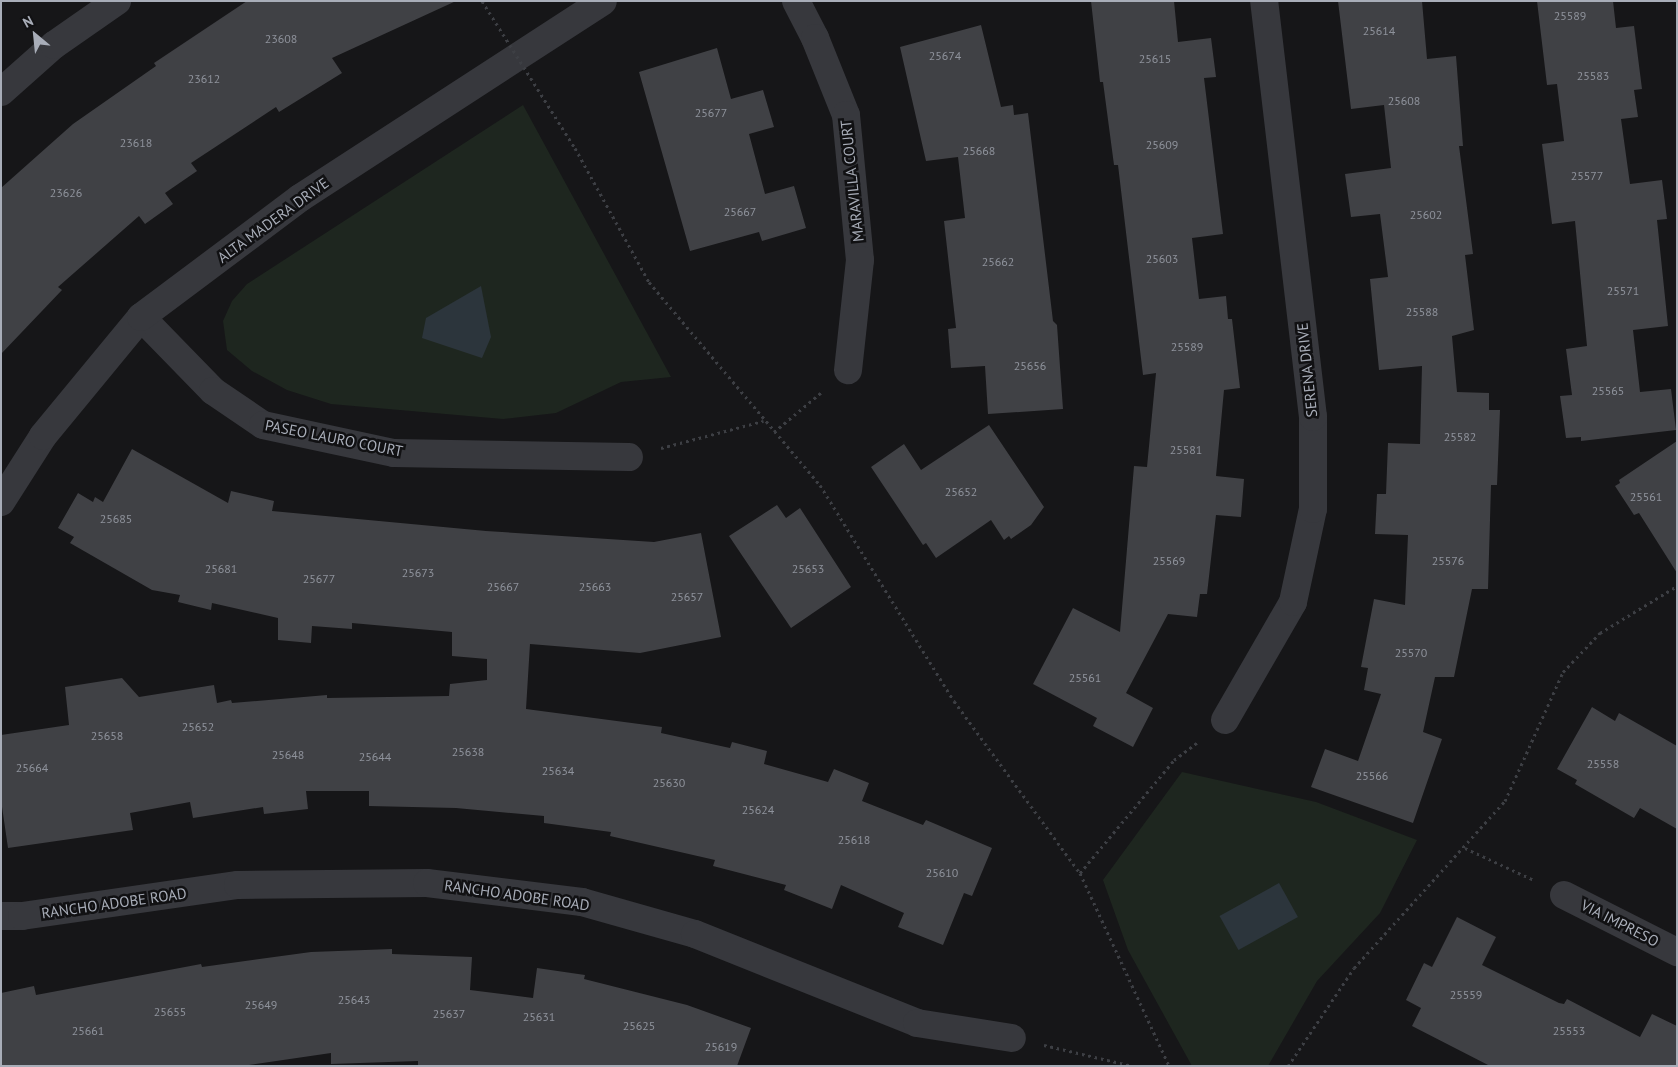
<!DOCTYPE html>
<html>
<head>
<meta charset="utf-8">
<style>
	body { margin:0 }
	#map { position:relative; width:1678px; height:1067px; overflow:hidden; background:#161618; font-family:"PT Sans",sans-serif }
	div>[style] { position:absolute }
	.green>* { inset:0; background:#1e261f }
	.water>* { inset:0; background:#2c353c; transform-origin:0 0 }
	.building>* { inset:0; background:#404145 }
	.path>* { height:3px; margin-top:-1.5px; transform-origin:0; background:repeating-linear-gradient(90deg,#3d3f44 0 2.5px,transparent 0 6.5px) }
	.minor>* { height:28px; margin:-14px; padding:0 14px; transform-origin:14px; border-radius:14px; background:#37383d }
	.path-bridge>* { height:3px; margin-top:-1.5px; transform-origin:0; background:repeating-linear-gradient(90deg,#3d3f44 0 2.5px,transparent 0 6.5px) }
	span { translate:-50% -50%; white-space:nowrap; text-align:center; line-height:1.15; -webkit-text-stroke:5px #111113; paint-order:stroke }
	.number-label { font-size:12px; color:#8e929b }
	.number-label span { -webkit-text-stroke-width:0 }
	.street-label { font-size:15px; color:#a8adb8 }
	.frame { position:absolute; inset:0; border:2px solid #a8adb8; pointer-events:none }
	.north { position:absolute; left:10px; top:10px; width:50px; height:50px; -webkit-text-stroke:4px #111113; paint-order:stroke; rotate:332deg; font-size:14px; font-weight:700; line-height:20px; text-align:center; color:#a8adb8 }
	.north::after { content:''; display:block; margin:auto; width:18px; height:22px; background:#a8adb8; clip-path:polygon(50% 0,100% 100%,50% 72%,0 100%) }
</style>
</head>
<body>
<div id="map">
	<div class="green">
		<div style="clip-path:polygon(523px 105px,671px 377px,621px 382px,556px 413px,503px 419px,331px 404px,287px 390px,252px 371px,227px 350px,223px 321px,232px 301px,247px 284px)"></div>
		<div style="clip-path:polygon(1182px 772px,1316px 802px,1417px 840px,1380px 913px,1317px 981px,1268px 1066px,1192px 1066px,1128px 950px,1103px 880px)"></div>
	</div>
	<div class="water">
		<div style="clip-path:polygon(481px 286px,491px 337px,482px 358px,422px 338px,426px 318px)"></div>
		<div style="left:1279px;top:883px;width:39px;height:68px;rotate:61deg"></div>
	</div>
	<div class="building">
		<div style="clip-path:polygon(247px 1px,456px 1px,332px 58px,342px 73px,279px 112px,276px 107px,191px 163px,197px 171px,165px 193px,173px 204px,145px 224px,139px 216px,58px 287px,62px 290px,1px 354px,1px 188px,73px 124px,156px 66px,154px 63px)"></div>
		<div style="clip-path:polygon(1091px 1px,1174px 1px,1178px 42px,1211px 38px,1216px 77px,1204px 78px,1223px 234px,1192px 238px,1199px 299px,1226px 296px,1228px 319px,1232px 319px,1240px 388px,1224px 390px,1216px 476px,1244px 479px,1241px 517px,1216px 515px,1207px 594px,1200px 594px,1197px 617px,1168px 614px,1126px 693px,1153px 708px,1133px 747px,1093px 726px,1097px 718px,1033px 684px,1073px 608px,1120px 632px,1134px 466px,1147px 467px,1156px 373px,1143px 375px,1118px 165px,1114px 165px,1103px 82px,1100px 82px)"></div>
		<div style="clip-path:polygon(1338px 1px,1422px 1px,1427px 59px,1456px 56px,1463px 146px,1459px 146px,1473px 254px,1465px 255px,1474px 330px,1452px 336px,1457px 392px,1489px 393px,1489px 410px,1500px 410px,1497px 485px,1491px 485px,1488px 589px,1472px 589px,1454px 677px,1435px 677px,1423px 732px,1442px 739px,1413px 823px,1311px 787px,1325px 749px,1358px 761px,1381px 694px,1364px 690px,1368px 668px,1361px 667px,1374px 599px,1405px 605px,1408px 535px,1375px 534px,1377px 494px,1386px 494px,1388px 443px,1420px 444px,1422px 366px,1379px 370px,1370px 279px,1388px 277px,1380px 214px,1351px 217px,1345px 174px,1391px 168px,1384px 105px,1351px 109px)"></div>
		<div style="clip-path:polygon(1537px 1px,1613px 1px,1616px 28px,1634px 26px,1642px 89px,1634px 90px,1638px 117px,1621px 119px,1630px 184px,1662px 180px,1667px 219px,1657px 220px,1668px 326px,1633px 330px,1640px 392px,1671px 389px,1676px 430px,1581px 441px,1581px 437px,1566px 438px,1560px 396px,1572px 395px,1566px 349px,1587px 346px,1575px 221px,1552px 224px,1542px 144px,1564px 141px,1557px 84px,1547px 85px)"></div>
		<div style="clip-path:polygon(981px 25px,1001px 107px,1013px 105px,1014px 115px,1028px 113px,1053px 321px,1057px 325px,1063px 409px,988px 414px,985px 366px,951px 368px,948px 329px,956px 328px,944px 221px,965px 218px,958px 157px,926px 161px,900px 47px)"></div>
		<div style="clip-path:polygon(717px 48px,731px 99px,763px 90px,774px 127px,749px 134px,765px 194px,794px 186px,806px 228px,762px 241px,759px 232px,690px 251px,639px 72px)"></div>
		<div style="clip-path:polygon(989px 425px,1044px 507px,1031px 525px,1011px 539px,1009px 536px,1004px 540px,991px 520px,936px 558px,926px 543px,923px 545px,871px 467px,904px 444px,921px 470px)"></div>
		<div style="clip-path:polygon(1677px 441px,1677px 573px,1639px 513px,1634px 515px,1615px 486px,1620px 483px,1619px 480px)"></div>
		<div style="clip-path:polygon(132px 449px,228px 503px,231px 491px,274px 501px,272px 511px,486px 531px,654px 542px,701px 533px,721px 637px,640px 653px,530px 644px,526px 709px,662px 727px,661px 733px,730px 748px,732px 742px,767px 751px,764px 764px,828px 782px,834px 769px,869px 783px,862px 801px,923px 825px,926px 820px,992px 848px,972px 896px,964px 893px,943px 945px,898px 927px,904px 913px,841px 885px,832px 909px,784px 890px,786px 885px,713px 866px,715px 860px,610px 836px,611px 832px,544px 823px,544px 816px,456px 808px,369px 806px,369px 791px,306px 791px,308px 809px,264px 814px,263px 807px,193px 818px,190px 802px,130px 813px,133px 830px,8px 848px,1px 800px,1px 735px,69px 725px,65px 687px,122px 678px,139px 697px,214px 685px,217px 703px,231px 700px,232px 703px,327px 695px,327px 698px,449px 696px,450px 684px,487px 680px,487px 659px,452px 656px,452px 632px,352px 623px,352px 629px,312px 626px,311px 643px,278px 640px,278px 618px,212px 603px,211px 610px,178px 602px,180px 595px,152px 590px,70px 543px,74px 537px,58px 528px,78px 493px,93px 502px,95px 497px,103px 502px)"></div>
		<div style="clip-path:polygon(777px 505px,786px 518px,800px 508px,851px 587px,791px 628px,729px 536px)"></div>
		<div style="clip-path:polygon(1592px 707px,1615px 721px,1619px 713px,1677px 746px,1677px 829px,1640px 808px,1634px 818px,1575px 784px,1577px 780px,1557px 769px)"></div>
		<div style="clip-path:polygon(1457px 917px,1496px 937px,1482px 965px,1559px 1003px,1564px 1004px,1567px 999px,1640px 1037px,1652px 1014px,1677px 1026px,1677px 1066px,1490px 1066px,1412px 1026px,1421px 1008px,1406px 1000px,1424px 963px,1432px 967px)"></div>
		<div style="clip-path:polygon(392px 949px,392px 954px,472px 957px,470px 990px,533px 998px,537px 968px,585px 975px,584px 979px,687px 1005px,751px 1028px,737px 1066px,418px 1066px,418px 1061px,331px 1064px,331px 1053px,242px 1066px,1px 1066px,1px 993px,34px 986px,36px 995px,201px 964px,202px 967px,311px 952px)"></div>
	</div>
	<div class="path">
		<div style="left:575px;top:148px;width:153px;rotate:61.1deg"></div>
		<div style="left:649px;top:282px;width:265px;rotate:49.9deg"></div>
		<div style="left:820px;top:485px;width:254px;rotate:58.2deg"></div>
		<div style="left:954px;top:701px;width:213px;rotate:53.8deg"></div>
		<div style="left:1080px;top:873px;width:213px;rotate:65.2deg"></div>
		<div style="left:774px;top:432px;width:64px;rotate:-39.9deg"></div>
		<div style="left:661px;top:448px;width:106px;rotate:-14.8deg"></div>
		<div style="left:1465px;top:848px;width:76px;rotate:24.9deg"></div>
		<div style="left:1080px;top:873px;width:147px;rotate:-50.2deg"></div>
		<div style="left:1174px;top:760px;width:31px;rotate:-37deg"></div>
		<div style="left:1044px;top:1045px;width:91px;rotate:13.3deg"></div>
		<div style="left:1288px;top:1066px;width:118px;rotate:-56deg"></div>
		<div style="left:1354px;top:968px;width:225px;rotate:-47.9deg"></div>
		<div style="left:1505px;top:801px;width:141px;rotate:-65.8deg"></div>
		<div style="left:1563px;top:672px;width:54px;rotate:-46.5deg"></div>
		<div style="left:1600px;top:633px;width:90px;rotate:-31.4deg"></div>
	</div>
	<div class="minor">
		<div style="left:796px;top:1px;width:42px;rotate:62.8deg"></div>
		<div style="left:815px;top:38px;width:83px;rotate:68.1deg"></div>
		<div style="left:846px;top:115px;width:146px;rotate:84.5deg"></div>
		<div style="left:860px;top:260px;width:111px;rotate:96.2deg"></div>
		<div style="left:1px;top:92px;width:71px;rotate:-41.6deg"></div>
		<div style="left:54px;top:45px;width:77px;rotate:-34.9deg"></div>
		<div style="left:141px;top:317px;width:103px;rotate:45.8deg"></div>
		<div style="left:213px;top:391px;width:60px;rotate:34.2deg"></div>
		<div style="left:263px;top:425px;width:134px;rotate:12.1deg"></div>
		<div style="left:394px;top:453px;width:235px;rotate:1deg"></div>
		<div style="left:1px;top:502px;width:78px;rotate:-57.5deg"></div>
		<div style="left:43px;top:436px;width:154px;rotate:-50.5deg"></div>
		<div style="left:141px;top:317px;width:199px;rotate:-36.8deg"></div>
		<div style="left:300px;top:198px;width:361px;rotate:-33deg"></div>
		<div style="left:1225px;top:720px;width:136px;rotate:-60deg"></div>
		<div style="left:1293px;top:602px;width:95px;rotate:-77.9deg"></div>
		<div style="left:1313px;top:509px;width:92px;rotate:-90deg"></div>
		<div style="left:1313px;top:417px;width:419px;rotate:-96.7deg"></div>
		<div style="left:1564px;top:895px;width:127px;rotate:26.8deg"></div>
		<div style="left:1px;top:916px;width:21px"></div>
		<div style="left:22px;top:916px;width:218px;rotate:-8.2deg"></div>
		<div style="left:238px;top:885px;width:189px;rotate:-0.6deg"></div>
		<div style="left:427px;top:883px;width:156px;rotate:7deg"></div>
		<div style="left:582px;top:902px;width:117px;rotate:15.8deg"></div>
		<div style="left:695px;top:934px;width:239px;rotate:21.8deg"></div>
		<div style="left:917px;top:1023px;width:96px;rotate:9deg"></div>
	</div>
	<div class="path-bridge">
		<div style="left:482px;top:1px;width:174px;rotate:57.7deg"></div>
	</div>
	<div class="number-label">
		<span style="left:1570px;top:16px">25589</span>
		<span style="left:1379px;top:31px">25614</span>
		<span style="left:281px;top:39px">23608</span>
		<span style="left:945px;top:56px">25674</span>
		<span style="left:1155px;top:59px">25615</span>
		<span style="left:1593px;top:76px">25583</span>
		<span style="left:204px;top:79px">23612</span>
		<span style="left:1404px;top:101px">25608</span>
		<span style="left:711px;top:113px">25677</span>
		<span style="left:136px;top:143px">23618</span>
		<span style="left:1162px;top:145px">25609</span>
		<span style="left:979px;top:151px">25668</span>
		<span style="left:1587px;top:176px">25577</span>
		<span style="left:66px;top:193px">23626</span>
		<span style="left:740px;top:212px">25667</span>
		<span style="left:1426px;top:215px">25602</span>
		<span style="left:1162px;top:259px">25603</span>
		<span style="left:998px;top:262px">25662</span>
		<span style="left:1623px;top:291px">25571</span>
		<span style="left:1422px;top:312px">25588</span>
		<span style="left:1187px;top:347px">25589</span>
		<span style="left:1030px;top:366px">25656</span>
		<span style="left:1608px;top:391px">25565</span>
		<span style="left:1460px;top:437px">25582</span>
		<span style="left:1186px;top:450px">25581</span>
		<span style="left:961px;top:492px">25652</span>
		<span style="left:1646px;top:497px">25561</span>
		<span style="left:116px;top:519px">25685</span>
		<span style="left:1169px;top:561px">25569</span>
		<span style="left:1448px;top:561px">25576</span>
		<span style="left:221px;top:569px">25681</span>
		<span style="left:808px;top:569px">25653</span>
		<span style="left:418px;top:573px">25673</span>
		<span style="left:319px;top:579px">25677</span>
		<span style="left:503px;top:587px">25667</span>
		<span style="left:595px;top:587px">25663</span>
		<span style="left:687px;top:597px">25657</span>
		<span style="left:1411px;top:653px">25570</span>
		<span style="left:1085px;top:678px">25561</span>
		<span style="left:198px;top:727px">25652</span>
		<span style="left:107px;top:736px">25658</span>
		<span style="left:468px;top:752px">25638</span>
		<span style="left:288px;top:755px">25648</span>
		<span style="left:375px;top:757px">25644</span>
		<span style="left:1603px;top:764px">25558</span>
		<span style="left:32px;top:768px">25664</span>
		<span style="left:558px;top:771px">25634</span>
		<span style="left:1372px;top:776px">25566</span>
		<span style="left:669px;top:783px">25630</span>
		<span style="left:758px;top:810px">25624</span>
		<span style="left:854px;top:840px">25618</span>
		<span style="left:942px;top:873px">25610</span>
		<span style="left:1466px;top:995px">25559</span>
		<span style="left:354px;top:1000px">25643</span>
		<span style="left:261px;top:1005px">25649</span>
		<span style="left:170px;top:1012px">25655</span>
		<span style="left:449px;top:1014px">25637</span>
		<span style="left:539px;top:1017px">25631</span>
		<span style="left:639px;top:1026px">25625</span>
		<span style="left:88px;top:1031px">25661</span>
		<span style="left:1569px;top:1031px">25553</span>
		<span style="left:721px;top:1047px">25619</span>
	</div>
	<div class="street-label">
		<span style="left:852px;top:181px;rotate:-96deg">MARAVILLA COURT</span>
		<span style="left:273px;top:220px;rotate:-36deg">ALTA MADERA DRIVE</span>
		<span style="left:1307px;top:370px;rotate:-96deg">SERENA DRIVE</span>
		<span style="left:334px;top:438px;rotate:11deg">PASEO LAURO COURT</span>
		<span style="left:517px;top:895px;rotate:8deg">RANCHO ADOBE ROAD</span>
		<span style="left:114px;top:903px;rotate:-8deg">RANCHO ADOBE ROAD</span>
		<span style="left:1620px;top:923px;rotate:27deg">VIA IMPRESO</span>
	</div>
	<div class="frame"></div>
	<div class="north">N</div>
</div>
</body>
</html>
